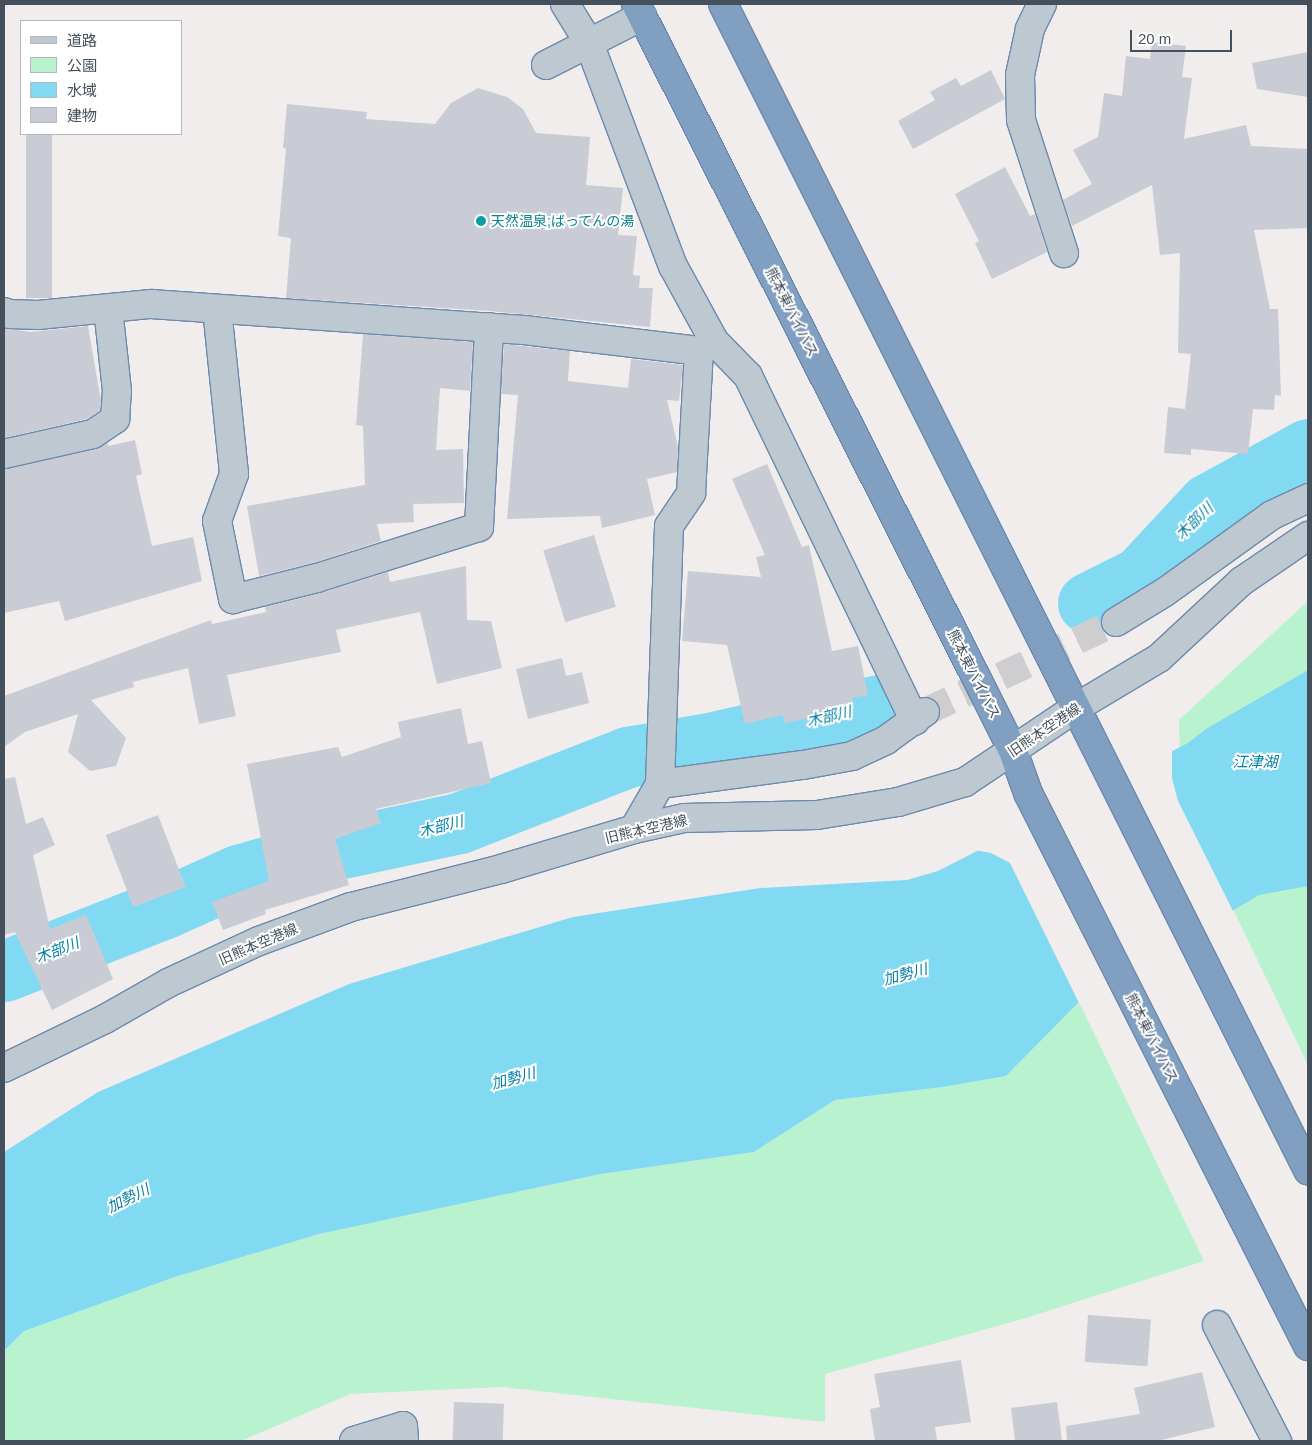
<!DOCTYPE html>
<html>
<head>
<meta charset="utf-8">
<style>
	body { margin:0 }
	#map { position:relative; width:1312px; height:1445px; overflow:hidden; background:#f1eded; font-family:Helvetica,"Noto Sans JP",sans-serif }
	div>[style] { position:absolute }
	.green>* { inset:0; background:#b8f2cf }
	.water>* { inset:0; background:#82d9f2 }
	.pier>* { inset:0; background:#f1eded }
	.river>* { height:61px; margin:-30.5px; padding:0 30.5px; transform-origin:30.5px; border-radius:30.5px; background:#82d9f2 }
	.building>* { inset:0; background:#c9ccd4; transform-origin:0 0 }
	.minor-tunnel>* { height:28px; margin-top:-14px; transform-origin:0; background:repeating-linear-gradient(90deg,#ceced0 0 28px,transparent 0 42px) }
	.roads { filter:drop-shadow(1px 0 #6c8aad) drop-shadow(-1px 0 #6c8aad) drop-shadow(0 1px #6c8aad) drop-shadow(0 -1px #6c8aad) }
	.minor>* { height:28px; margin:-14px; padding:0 14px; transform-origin:14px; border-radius:14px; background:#bdc8d1 }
	.highway>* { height:28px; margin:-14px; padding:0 14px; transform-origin:14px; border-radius:14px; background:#819fc1 }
	.dots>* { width:14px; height:14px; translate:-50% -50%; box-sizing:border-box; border:2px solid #fff; border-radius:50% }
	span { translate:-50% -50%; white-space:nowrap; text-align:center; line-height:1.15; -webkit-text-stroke:4px #fff; paint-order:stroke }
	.culture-label { font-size:14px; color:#0d838f }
	.left { translate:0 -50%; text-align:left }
	.street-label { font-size:14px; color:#44515d }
	.water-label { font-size:15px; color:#037fa3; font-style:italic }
	.frame { position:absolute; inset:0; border:5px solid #44515d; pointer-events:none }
	.legend { position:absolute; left:20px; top:20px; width:162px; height:115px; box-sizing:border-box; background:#fff; border:1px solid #b4b9be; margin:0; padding:6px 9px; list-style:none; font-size:15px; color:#44515d }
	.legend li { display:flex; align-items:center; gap:10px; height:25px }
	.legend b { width:25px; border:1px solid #b4b9be }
	.scale { position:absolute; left:1130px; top:30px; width:102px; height:22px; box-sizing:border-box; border:2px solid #44515d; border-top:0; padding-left:6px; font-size:15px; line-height:18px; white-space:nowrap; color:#44515d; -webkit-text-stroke:4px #fff; paint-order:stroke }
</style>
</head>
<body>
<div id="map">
	<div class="green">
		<div style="clip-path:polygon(1308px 601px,1308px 1065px,1181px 801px,1179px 720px)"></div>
		<div style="clip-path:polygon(1079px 1002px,1204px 1261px,1026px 1318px,825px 1374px,825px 1422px,502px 1387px,350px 1394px,241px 1441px,4px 1441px,4px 1351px,24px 1331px,175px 1277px,319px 1234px,601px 1174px,754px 1152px,835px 1100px,943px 1087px,1006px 1076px)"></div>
	</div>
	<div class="water">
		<div style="clip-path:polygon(1308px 670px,1308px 886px,1259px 895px,1079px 1002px,1006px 1076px,943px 1087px,835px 1100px,754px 1152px,601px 1174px,319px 1234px,175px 1277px,24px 1331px,4px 1351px,4px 1152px,98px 1092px,349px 984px,573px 917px,760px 888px,907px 880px,938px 871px,1188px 743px,1206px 729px)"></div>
	</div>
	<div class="pier">
		<div style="clip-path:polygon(1172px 748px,1172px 778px,1178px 801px,1234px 913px,1080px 1005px,1010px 863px,991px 853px,974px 850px)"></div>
	</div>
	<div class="river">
		<div style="left:1088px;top:603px;width:58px;rotate:-26.6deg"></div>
		<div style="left:1140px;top:577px;width:100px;rotate:-47deg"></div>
		<div style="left:1208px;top:504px;width:114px;rotate:-28.8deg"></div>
		<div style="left:4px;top:971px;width:173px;rotate:-21.4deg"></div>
		<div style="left:165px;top:908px;width:80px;rotate:-24.3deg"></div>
		<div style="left:238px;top:875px;width:70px;rotate:-15.8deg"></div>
		<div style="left:305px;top:856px;width:157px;rotate:-12.1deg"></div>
		<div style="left:459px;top:823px;width:180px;rotate:-21.4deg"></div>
		<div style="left:627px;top:757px;width:83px;rotate:-9.7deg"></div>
		<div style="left:709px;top:743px;width:179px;rotate:-12.6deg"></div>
	</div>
	<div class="building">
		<div style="clip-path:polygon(1152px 42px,1186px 46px,1182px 77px,1192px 78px,1184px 139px,1246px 125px,1251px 146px,1308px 149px,1308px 228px,1254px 230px,1270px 309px,1278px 309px,1281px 396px,1275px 395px,1274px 410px,1253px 409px,1248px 454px,1191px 449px,1191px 455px,1164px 453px,1168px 407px,1185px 409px,1191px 354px,1178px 353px,1180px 253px,1160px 255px,1152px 185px,1072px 226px,1063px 200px,1092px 184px,1073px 150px,1098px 137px,1104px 93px,1122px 96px,1126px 56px,1150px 59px)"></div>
		<div style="clip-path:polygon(1308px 52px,1308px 97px,1257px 89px,1252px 63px)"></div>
		<div style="clip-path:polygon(991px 70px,1005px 99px,913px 149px,898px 121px,935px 100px,930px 92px,956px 78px,961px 86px)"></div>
		<div style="clip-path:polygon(478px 88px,507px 97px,523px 109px,536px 133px,590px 137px,586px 185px,623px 188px,618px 235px,637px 236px,633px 275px,640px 276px,639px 288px,653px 288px,650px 327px,490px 311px,286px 298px,291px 238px,278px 236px,286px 148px,283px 148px,287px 104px,367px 112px,366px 119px,435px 124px,451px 103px)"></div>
		<div style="left:26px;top:134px;width:26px;height:164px"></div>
		<div style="clip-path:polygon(1005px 167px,1030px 216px,1035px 214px,1047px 252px,992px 279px,975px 243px,979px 241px,955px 194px)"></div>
		<div style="clip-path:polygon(88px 326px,101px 401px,100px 410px,87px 419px,4px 438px,4px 328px,30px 332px)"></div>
		<div style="clip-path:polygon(363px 334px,473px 342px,470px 391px,440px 388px,436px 450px,463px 449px,464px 503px,413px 504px,414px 522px,377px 524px,381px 541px,313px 563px,259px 576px,247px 506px,365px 485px,363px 426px,356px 425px)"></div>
		<div style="clip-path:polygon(504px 344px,570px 351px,568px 381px,628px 388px,631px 359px,683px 365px,679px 401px,667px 400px,678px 447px,677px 472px,647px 479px,655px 515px,602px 528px,600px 516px,507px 519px,518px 395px,501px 394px)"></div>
		<div style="clip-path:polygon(135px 440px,142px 474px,136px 476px,152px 546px,193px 537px,202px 581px,65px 621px,59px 601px,4px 613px,4px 469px,96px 449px,108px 443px,108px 446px)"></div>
		<div style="clip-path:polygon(767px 464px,802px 547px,809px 545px,832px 651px,858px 646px,868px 695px,852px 698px,854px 709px,784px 723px,783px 715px,745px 724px,727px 645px,682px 641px,688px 571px,761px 577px,756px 557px,765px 555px,732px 479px)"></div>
		<div style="left:594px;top:535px;width:75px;height:53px;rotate:73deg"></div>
		<div style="clip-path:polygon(466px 566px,467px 620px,491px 621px,502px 668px,437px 684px,420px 612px,336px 630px,341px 652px,227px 675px,236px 716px,199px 724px,188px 668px,133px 682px,134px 687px,91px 700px,126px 738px,116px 766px,90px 771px,68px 752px,78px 714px,25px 732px,4px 747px,4px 696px,211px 620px,212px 624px,266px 612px,265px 607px,321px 593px,388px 572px,390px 582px)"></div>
		<div style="clip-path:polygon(562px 658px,566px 676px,582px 672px,589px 703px,528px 719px,516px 669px)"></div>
		<div style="clip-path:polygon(461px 708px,468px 744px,482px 741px,491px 783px,376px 809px,381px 823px,335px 839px,349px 885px,265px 910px,266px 914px,223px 930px,212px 902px,269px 881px,247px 764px,338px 747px,342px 757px,401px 737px,398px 722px)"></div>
		<div style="clip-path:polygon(15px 777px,26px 824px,43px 817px,55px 845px,33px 855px,50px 929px,86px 915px,113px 979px,52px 1010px,15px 932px,4px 935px,4px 779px)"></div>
		<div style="left:158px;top:815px;width:77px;height:56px;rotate:69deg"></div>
		<div style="left:1088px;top:1315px;width:63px;height:47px;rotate:4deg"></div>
		<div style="clip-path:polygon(961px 1360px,971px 1422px,935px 1427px,937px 1441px,875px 1441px,870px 1409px,880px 1407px,874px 1374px)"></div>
		<div style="clip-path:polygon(1202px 1372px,1215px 1427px,1157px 1441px,1067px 1441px,1066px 1426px,1140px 1414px,1134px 1388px)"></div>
		<div style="left:454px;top:1402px;width:50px;height:39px;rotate:2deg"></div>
		<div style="clip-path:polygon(1057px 1402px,1062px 1441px,1015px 1441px,1011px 1408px)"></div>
	</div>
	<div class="minor-tunnel">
		<div style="left:925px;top:712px;width:211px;rotate:-25.2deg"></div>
	</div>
	<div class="roads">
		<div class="minor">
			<div style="left:565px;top:4px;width:46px;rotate:58.4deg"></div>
			<div style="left:589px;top:43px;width:238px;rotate:69.4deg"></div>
			<div style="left:673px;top:266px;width:85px;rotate:61.3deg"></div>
			<div style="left:714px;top:341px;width:49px;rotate:45.8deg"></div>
			<div style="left:748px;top:376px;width:383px;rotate:64.2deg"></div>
			<div style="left:1042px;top:4px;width:28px;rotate:116deg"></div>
			<div style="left:1030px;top:29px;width:47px;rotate:102.3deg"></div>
			<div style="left:1020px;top:75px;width:45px;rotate:88.7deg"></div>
			<div style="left:1021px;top:120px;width:140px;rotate:72.1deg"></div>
			<div style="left:546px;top:65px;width:108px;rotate:-27deg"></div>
			<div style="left:217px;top:309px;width:166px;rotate:84.1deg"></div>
			<div style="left:234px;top:474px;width:50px;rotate:109.9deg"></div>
			<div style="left:217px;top:521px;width:80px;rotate:78.4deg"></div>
			<div style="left:233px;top:599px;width:87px;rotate:-14deg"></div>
			<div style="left:317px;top:578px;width:170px;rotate:-17.5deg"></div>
			<div style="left:479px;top:527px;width:200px;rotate:-87.1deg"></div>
			<div style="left:4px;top:312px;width:6px;rotate:18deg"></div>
			<div style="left:10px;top:314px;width:28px;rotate:2deg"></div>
			<div style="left:38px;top:315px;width:114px;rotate:-5.6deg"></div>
			<div style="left:151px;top:304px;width:374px;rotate:4deg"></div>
			<div style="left:524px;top:330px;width:176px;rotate:6.8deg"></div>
			<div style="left:699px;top:351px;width:18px;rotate:-34deg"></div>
			<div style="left:4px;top:454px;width:91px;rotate:-12.7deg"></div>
			<div style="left:93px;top:434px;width:27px;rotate:-34deg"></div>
			<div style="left:115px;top:419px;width:28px;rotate:-86deg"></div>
			<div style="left:117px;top:391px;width:83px;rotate:-96.2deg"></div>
			<div style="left:1116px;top:622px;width:57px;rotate:-31.5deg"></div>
			<div style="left:1165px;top:592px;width:132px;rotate:-35.7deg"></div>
			<div style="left:1272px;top:515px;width:40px;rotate:-25deg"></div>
			<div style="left:660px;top:784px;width:258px;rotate:-88deg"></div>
			<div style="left:669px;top:526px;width:40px;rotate:-56deg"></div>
			<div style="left:691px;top:493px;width:142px;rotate:-86.8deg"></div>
			<div style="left:634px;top:829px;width:52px;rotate:-60deg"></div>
			<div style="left:660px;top:784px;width:144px;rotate:-7.6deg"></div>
			<div style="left:803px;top:765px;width:50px;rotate:-10.4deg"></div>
			<div style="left:852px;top:756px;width:38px;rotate:-25deg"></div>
			<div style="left:886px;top:740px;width:48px;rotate:-35.7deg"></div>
			<div style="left:4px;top:1068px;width:112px;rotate:-25.9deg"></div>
			<div style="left:105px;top:1019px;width:73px;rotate:-29.7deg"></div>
			<div style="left:168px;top:983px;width:100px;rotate:-24.8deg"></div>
			<div style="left:259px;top:941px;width:98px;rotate:-20.3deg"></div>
			<div style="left:351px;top:907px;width:155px;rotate:-14.2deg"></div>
			<div style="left:501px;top:869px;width:139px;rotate:-16.7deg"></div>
			<div style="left:634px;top:829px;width:51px;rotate:-12.4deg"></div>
			<div style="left:684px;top:818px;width:133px;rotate:-1.3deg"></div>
			<div style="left:817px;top:815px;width:82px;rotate:-9.1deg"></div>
			<div style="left:898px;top:802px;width:70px;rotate:-16.6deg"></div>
			<div style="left:965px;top:782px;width:135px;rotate:-33.8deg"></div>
			<div style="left:1077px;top:707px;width:96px;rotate:-30.9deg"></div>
			<div style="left:1159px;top:658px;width:113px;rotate:-42.9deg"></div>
			<div style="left:1242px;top:581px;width:80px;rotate:-34.3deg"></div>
			<div style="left:1217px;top:1325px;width:131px;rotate:62.7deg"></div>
			<div style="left:354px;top:1441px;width:51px;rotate:-17deg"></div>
			<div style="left:403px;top:1426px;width:15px;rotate:86deg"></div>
		</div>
		<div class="highway">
			<div style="left:636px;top:4px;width:750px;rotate:63.2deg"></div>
			<div style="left:974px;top:673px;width:87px;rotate:63.4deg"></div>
			<div style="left:1013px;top:751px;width:45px;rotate:70.3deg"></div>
			<div style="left:1028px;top:793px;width:620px;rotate:63.15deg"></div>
			<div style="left:723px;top:4px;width:1305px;rotate:63.36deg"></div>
		</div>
	</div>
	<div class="dots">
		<div style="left:481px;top:221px;background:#0f9aa8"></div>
	</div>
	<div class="culture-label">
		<span class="left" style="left:491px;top:221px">天然温泉;ばってんの湯</span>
	</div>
	<div class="street-label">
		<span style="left:792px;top:312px;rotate:63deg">熊本東バイパス</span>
		<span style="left:974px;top:674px;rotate:63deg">熊本東バイパス</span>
		<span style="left:1044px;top:730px;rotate:-34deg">旧熊本空港線</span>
		<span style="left:646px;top:829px;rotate:-13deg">旧熊本空港線</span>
		<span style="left:258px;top:944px;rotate:-23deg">旧熊本空港線</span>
		<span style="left:1152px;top:1038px;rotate:63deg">熊本東バイパス</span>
	</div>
	<div class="water-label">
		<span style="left:1194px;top:521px;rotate:-44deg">木部川</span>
		<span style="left:829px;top:716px;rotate:-13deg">木部川</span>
		<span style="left:1255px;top:762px">江津湖</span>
		<span style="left:441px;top:826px;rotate:-14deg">木部川</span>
		<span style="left:57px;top:950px;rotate:-21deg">木部川</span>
		<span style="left:905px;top:974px;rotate:-15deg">加勢川</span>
		<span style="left:513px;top:1078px;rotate:-15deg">加勢川</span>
		<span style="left:128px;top:1198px;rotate:-26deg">加勢川</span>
	</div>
	<div class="frame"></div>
	<ul class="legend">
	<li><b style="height:6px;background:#bdc8d1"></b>道路</li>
	<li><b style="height:14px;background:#b8f2cf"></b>公園</li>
	<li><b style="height:14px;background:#82d9f2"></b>水域</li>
	<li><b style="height:14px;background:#c9ccd4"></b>建物</li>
	</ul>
	<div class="scale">20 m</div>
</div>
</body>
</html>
